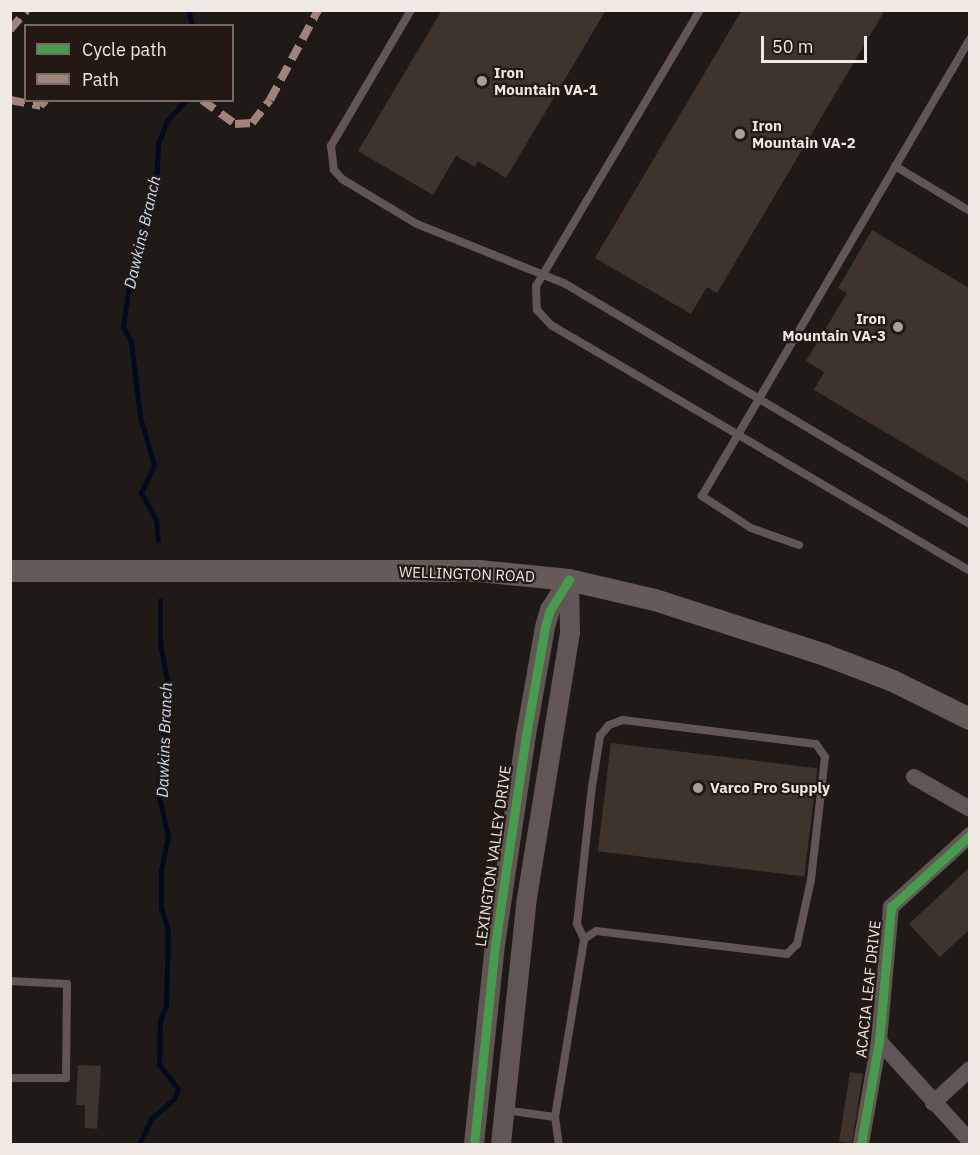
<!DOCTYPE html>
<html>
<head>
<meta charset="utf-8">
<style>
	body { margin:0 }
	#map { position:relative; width:980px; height:1155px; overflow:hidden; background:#1f1a16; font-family:"IBM Plex Sans",sans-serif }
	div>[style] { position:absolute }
	.stream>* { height:4.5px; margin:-2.25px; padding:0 2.25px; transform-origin:2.25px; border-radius:2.25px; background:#030a20 }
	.building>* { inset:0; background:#3f342c; transform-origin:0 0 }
	.service>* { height:8px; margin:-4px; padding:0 4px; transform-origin:4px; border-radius:4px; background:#615655 }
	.minor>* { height:16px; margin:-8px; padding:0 8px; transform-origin:8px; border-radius:8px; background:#615655 }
	.tertiary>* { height:20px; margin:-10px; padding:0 10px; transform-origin:10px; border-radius:10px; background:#615655 }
	.secondary>* { height:22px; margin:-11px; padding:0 11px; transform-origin:11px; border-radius:11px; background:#655a57 }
	.quiet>* { height:8px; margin-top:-4px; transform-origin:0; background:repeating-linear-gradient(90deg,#a18479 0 15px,transparent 0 23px) }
	.cycleway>* { height:9px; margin:-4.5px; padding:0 4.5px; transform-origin:4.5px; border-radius:4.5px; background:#469c4c }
	.dots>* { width:16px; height:16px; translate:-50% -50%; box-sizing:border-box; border:3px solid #231912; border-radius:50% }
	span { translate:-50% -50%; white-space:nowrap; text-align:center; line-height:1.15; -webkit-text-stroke:4.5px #231912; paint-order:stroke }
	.poi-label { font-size:15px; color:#efe8e3; font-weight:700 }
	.left { translate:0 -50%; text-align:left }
	.right { translate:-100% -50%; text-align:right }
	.street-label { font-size:15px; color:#efe8e3 }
	.water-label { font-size:16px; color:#c3defe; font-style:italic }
	.frame { position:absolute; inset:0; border:12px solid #efe8e3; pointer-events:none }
	.legend { position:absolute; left:24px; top:24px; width:210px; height:78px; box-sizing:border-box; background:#231912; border:2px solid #756c66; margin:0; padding:8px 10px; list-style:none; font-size:18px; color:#efe8e3 }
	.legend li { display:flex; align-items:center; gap:12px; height:30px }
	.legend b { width:30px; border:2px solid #756c66 }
	.scale { position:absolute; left:761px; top:36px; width:106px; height:27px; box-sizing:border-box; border:3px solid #efe8e3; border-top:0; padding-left:8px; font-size:18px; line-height:21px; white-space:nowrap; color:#efe8e3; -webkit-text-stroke:4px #231912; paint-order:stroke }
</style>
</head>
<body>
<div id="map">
	<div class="stream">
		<div style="left:189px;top:10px;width:16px;rotate:76deg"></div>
		<div style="left:158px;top:540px;width:20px;rotate:-96deg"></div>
		<div style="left:156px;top:520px;width:31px;rotate:-119deg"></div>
		<div style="left:141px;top:493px;width:31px;rotate:-65deg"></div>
		<div style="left:154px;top:465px;width:50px;rotate:-106.3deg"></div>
		<div style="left:140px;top:417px;width:76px;rotate:-96.8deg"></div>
		<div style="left:131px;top:342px;width:18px;rotate:-117deg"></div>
		<div style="left:123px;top:326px;width:74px;rotate:-81.4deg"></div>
		<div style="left:134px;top:253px;width:72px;rotate:-72.3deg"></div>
		<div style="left:156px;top:184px;width:40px;rotate:-87.1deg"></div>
		<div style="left:158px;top:144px;width:25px;rotate:-69deg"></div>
		<div style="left:167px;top:121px;width:28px;rotate:-48deg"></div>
		<div style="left:139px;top:1144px;width:28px;rotate:-64deg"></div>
		<div style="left:151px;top:1119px;width:30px;rotate:-41deg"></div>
		<div style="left:174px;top:1099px;width:11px;rotate:-68deg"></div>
		<div style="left:178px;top:1089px;width:31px;rotate:-128deg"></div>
		<div style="left:159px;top:1065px;width:44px;rotate:-88.7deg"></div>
		<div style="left:160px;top:1021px;width:17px;rotate:-69deg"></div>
		<div style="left:166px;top:1005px;width:75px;rotate:-88.5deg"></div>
		<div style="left:168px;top:930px;width:23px;rotate:-108deg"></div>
		<div style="left:161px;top:908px;width:38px;rotate:-90deg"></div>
		<div style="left:161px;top:870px;width:34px;rotate:-78deg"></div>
		<div style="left:168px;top:837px;width:45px;rotate:-102.8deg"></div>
		<div style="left:158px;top:793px;width:108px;rotate:-84.7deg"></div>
		<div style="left:168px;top:685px;width:42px;rotate:-101deg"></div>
		<div style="left:160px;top:644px;width:43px;rotate:-90deg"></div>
	</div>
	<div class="building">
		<div style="clip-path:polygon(442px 10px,606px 10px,506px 178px,478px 161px,475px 167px,456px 156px,433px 195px,358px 151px)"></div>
		<div style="clip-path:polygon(742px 10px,885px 10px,717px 293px,707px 287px,691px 314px,595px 258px)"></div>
		<div style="clip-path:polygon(872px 230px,969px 288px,969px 482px,814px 390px,824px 372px,806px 361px,847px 293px,838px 288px)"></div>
		<div style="left:611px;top:743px;width:208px;height:109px;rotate:7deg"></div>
		<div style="clip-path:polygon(969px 868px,969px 930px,940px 957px,909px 924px)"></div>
		<div style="clip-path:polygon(78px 1065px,101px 1066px,97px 1129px,85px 1128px,85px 1105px,76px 1105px)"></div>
		<div style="left:850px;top:1072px;width:13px;height:70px;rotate:9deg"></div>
	</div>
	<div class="service">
		<div style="left:411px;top:10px;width:158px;rotate:120.5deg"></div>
		<div style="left:331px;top:146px;width:24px;rotate:83deg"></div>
		<div style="left:334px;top:170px;width:12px;rotate:48deg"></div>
		<div style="left:342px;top:179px;width:87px;rotate:31deg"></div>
		<div style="left:417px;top:224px;width:158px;rotate:21.9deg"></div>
		<div style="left:564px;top:283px;width:472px;rotate:30.7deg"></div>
		<div style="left:700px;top:10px;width:321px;rotate:120.7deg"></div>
		<div style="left:536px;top:286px;width:24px;rotate:88deg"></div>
		<div style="left:537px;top:310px;width:21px;rotate:47deg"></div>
		<div style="left:551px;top:325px;width:486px;rotate:30.4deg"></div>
		<div style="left:895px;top:166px;width:87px;rotate:31deg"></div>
		<div style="left:799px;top:545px;width:51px;rotate:-160.5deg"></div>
		<div style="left:751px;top:528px;width:59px;rotate:-146.9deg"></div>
		<div style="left:702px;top:496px;width:530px;rotate:-59.61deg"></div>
		<div style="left:10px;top:981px;width:57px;rotate:3deg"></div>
		<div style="left:67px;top:984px;width:94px;rotate:90.6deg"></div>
		<div style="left:66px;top:1078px;width:56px;rotate:180deg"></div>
		<div style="left:504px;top:1110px;width:51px;rotate:7.8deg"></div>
		<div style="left:555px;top:1117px;width:180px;rotate:-80.7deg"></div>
		<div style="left:584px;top:939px;width:17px;rotate:-115deg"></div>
		<div style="left:577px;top:924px;width:138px;rotate:-83.8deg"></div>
		<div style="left:592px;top:787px;width:52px;rotate:-81.1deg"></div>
		<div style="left:600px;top:736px;width:14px;rotate:-51deg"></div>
		<div style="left:609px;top:725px;width:15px;rotate:-20deg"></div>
		<div style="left:623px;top:720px;width:194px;rotate:7.1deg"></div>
		<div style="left:816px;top:744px;width:16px;rotate:55deg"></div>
		<div style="left:825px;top:757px;width:124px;rotate:96.5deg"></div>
		<div style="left:811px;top:880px;width:66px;rotate:102.3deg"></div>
		<div style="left:797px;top:944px;width:14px;rotate:135deg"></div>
		<div style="left:787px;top:954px;width:192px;rotate:-173.1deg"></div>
		<div style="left:596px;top:931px;width:14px;rotate:146deg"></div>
		<div style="left:555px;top:1117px;width:27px;rotate:82deg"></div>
	</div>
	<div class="minor">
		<div style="left:914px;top:777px;width:64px;rotate:29.7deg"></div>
		<div style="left:879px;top:1041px;width:135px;rotate:47.7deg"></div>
		<div style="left:933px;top:1103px;width:50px;rotate:-42.6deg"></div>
		<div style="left:861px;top:1144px;width:105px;rotate:-80.1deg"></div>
		<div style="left:879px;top:1041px;width:135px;rotate:-84.9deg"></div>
		<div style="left:891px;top:907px;width:107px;rotate:-42.3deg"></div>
	</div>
	<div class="tertiary">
		<div style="left:474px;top:1144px;width:200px;rotate:-84deg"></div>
		<div style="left:495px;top:945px;width:212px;rotate:-81.6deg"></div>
		<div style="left:526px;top:735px;width:110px;rotate:-80deg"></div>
		<div style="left:545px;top:627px;width:18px;rotate:-74deg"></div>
		<div style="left:550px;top:610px;width:36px;rotate:-58deg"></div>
		<div style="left:501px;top:1144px;width:247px;rotate:-84deg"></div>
		<div style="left:527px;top:898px;width:268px;rotate:-80.8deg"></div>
		<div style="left:570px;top:633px;width:53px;rotate:-91.1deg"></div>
	</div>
	<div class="secondary">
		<div style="left:10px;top:571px;width:469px"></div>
		<div style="left:479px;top:571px;width:90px;rotate:5.7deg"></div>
		<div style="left:569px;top:580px;width:88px;rotate:13.1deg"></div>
		<div style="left:655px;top:600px;width:179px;rotate:17.9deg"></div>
		<div style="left:825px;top:655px;width:73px;rotate:20.9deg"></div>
		<div style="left:893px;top:681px;width:86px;rotate:26.3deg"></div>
	</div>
	<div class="quiet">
		<div style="left:10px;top:30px;width:26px;rotate:-50deg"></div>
		<div style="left:10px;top:100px;width:31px;rotate:11deg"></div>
		<div style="left:40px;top:106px;width:8px;rotate:-45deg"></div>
		<div style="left:202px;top:100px;width:41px;rotate:36deg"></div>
		<div style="left:235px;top:124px;width:17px;rotate:-3deg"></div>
		<div style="left:252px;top:123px;width:29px;rotate:-52deg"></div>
		<div style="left:270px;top:100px;width:102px;rotate:-61.9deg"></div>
	</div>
	<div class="cycleway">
		<div style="left:474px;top:1144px;width:200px;rotate:-84deg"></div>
		<div style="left:495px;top:945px;width:212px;rotate:-81.6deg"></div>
		<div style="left:526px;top:735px;width:110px;rotate:-80deg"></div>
		<div style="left:545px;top:627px;width:18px;rotate:-74deg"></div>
		<div style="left:550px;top:610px;width:36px;rotate:-58deg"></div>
		<div style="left:861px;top:1144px;width:105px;rotate:-80.1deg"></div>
		<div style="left:879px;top:1041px;width:135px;rotate:-84.9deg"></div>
		<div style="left:891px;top:907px;width:107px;rotate:-42.3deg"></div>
	</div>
	<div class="dots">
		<div style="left:482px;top:81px;background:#a6a09b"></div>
		<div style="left:740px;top:134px;background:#a6a09b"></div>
		<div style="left:898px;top:327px;background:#a6a09b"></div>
		<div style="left:698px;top:788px;background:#a6a09b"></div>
	</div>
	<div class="poi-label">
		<span class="left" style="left:494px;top:81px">Iron<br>Mountain VA-1</span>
		<span class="left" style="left:752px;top:134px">Iron<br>Mountain VA-2</span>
		<span class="right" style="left:886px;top:327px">Iron<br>Mountain VA-3</span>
		<span class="left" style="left:710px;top:788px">Varco Pro Supply</span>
	</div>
	<div class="street-label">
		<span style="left:467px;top:574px;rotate:2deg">WELLINGTON ROAD</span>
		<span style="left:493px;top:856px;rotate:-82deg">LEXINGTON VALLEY DRIVE</span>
		<span style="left:868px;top:989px;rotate:-84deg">ACACIA LEAF DRIVE</span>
	</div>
	<div class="water-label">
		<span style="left:142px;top:232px;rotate:-77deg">Dawkins Branch</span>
		<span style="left:164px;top:740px;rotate:-88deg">Dawkins Branch</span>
	</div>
	<div class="frame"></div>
	<ul class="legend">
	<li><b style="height:8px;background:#469c4c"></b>Cycle path</li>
	<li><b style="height:8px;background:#a18479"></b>Path</li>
	</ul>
	<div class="scale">50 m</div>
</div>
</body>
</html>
